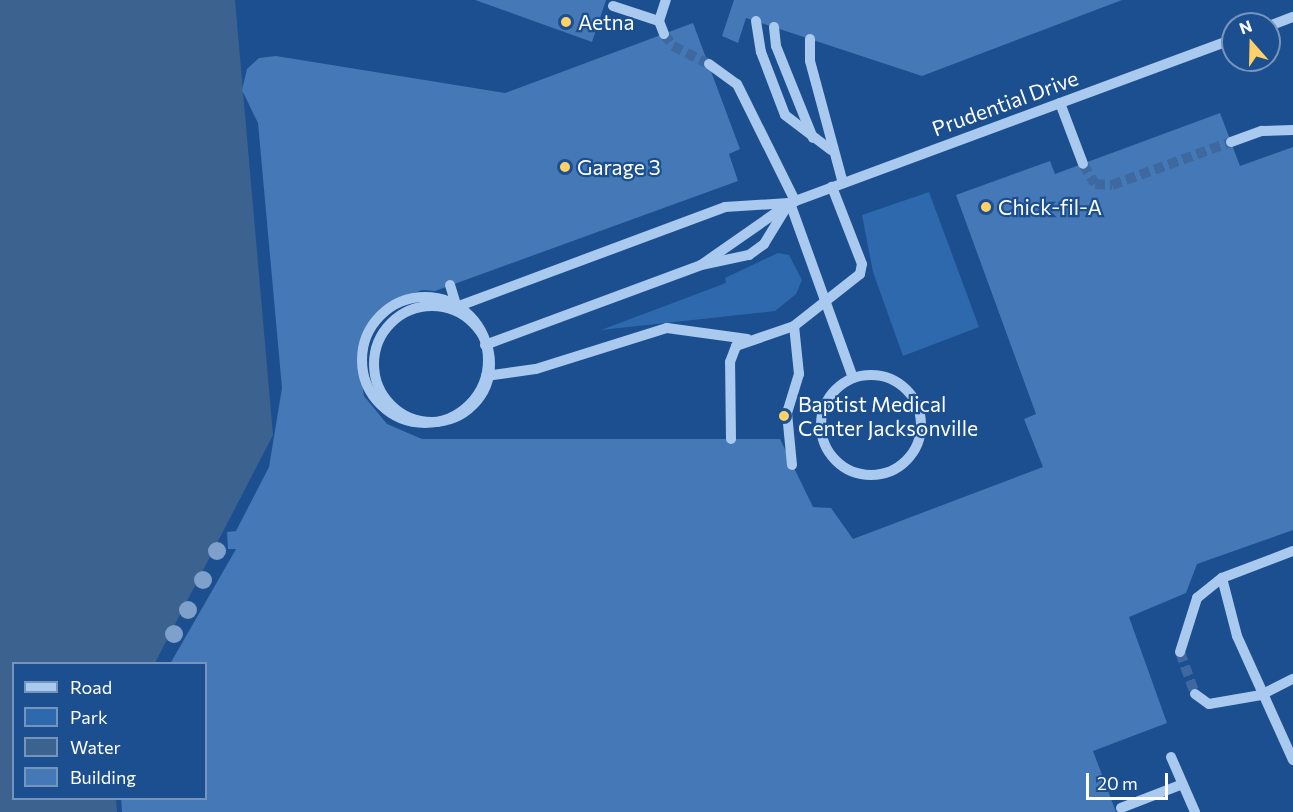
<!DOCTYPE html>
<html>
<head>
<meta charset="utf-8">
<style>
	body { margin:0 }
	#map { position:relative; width:1293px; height:812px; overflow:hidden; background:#1b4f8f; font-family:Commissioner,sans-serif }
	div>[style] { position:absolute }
	.green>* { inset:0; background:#2e69ad }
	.water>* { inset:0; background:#3c6290 }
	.building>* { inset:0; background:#4478b7 }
	.minor-tunnel>* { height:10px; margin-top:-5px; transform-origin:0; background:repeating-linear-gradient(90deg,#3d69a0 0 10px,transparent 0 15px) }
	.minor>* { height:10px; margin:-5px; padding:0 5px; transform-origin:5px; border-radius:5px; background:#a9c9ee }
	.minor>.ring { margin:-5px; padding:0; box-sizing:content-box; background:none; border:10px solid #a9c9ee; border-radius:50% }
	.trees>* { width:18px; height:18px; margin:-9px; border-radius:50%; background:#7ea0ca }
	.dots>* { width:16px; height:16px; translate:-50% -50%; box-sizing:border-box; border:3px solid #1b4f8f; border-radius:50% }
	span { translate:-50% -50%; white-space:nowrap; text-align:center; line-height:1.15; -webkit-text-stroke:4.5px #1b4f8f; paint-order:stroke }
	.poi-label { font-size:21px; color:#fff }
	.left { translate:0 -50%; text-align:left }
	.street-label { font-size:21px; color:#fff }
	.legend { position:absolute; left:12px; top:662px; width:195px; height:138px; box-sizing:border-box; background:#1b4f8f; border:2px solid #7695bc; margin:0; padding:8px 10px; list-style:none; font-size:18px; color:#fff }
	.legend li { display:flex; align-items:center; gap:12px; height:30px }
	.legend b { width:30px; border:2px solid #7695bc }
	.north { position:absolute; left:1221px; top:12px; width:60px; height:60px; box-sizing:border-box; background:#1b4f8f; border:2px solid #7695bc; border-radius:50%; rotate:340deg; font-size:16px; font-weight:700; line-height:24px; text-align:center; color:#fff }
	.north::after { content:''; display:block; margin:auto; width:21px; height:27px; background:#ffd166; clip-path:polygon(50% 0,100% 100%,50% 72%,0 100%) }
	.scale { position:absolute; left:1086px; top:773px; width:82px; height:27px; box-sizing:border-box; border:3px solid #fff; border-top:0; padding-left:8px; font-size:18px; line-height:21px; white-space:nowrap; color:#fff; -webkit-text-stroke:4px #1b4f8f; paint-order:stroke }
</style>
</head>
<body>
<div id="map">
	<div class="green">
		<div style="clip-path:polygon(929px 192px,979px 327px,903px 356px,873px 272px,862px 215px)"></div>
		<div style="clip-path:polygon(778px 253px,789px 255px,802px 280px,796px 294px,775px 311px,601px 330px,726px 283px,725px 278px)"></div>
	</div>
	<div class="water">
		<div style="clip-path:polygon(0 0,235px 0,273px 435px,155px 663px,14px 664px,14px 798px,116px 799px,117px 812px,0 812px)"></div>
	</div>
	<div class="building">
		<div style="clip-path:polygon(475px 0,606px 0,592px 42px)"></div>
		<div style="clip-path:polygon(734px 0,1122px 0,922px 76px,746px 18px,738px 43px,722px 36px)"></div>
		<div style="clip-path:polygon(693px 23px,740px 149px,729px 154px,738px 181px,435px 291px,422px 290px,392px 301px,367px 328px,358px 354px,364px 396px,387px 424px,422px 439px,780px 439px,813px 507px,831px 508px,853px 539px,1043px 467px,1024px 419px,1036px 414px,956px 195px,1050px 161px,1055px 174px,1220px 113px,1240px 166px,1293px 147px,1293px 530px,1197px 564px,1186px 593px,1129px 617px,1167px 723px,1093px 751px,1116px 812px,122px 812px,121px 798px,206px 798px,206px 664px,170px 664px,236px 549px,228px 549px,227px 532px,236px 531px,269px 467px,282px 388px,258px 123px,242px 90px,247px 69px,259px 58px,276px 56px,505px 93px)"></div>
	</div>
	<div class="minor-tunnel">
		<div style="left:664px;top:34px;width:15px;rotate:53deg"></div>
		<div style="left:673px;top:46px;width:40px;rotate:26.6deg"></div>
		<div style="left:1083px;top:164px;width:23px;rotate:59deg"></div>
		<div style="left:1095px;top:184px;width:17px;rotate:3deg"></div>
		<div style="left:1112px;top:185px;width:127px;rotate:-19.9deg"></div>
		<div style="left:1180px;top:652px;width:45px;rotate:70.3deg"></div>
	</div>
	<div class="minor">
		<div style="left:613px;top:6px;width:48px;rotate:18.1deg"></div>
		<div style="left:659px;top:21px;width:14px;rotate:69deg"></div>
		<div style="left:659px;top:21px;width:22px;rotate:-72deg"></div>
		<div style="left:756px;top:21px;width:31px;rotate:81deg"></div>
		<div style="left:761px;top:52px;width:67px;rotate:69.1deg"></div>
		<div style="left:785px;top:115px;width:58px;rotate:37.3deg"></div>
		<div style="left:1269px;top:26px;width:26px;rotate:-21deg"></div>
		<div style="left:774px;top:27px;width:19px;rotate:84deg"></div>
		<div style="left:776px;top:46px;width:99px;rotate:68.1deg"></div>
		<div style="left:810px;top:39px;width:22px;rotate:90deg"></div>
		<div style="left:810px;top:61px;width:126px;rotate:74.9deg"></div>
		<div style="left:709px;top:64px;width:34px;rotate:36deg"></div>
		<div style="left:737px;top:84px;width:131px;rotate:63.6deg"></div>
		<div style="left:1060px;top:103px;width:65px;rotate:69.3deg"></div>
		<div style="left:1231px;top:142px;width:33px;rotate:-20deg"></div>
		<div style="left:1262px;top:131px;width:31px;rotate:-2deg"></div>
		<div style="left:790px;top:203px;width:186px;rotate:70.2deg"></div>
		<div style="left:701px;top:265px;width:108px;rotate:-34.9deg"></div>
		<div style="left:790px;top:203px;width:472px;rotate:-20.3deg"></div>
		<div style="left:450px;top:285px;width:21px;rotate:73deg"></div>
		<div class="ring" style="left:362px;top:297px;width:116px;height:116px"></div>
		<div style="left:459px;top:306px;width:284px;rotate:-20.4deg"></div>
		<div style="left:725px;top:207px;width:64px;rotate:-3.6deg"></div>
		<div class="ring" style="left:374px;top:306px;width:106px;height:106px"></div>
		<div style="left:485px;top:345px;width:230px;rotate:-20.3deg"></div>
		<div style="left:701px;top:265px;width:49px;rotate:-11.8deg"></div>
		<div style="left:749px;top:255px;width:19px;rotate:-36deg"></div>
		<div style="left:764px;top:244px;width:48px;rotate:-58.6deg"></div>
		<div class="ring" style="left:821px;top:375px;width:90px;height:90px"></div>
		<div style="left:486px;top:376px;width:50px;rotate:-8deg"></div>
		<div style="left:536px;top:369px;width:137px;rotate:-17.4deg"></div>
		<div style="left:667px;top:328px;width:81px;rotate:7.8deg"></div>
		<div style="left:731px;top:439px;width:77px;rotate:-90.7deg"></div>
		<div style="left:730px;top:362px;width:17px;rotate:-69deg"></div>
		<div style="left:736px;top:346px;width:61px;rotate:-19deg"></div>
		<div style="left:794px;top:326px;width:84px;rotate:-38.2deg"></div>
		<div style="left:860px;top:274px;width:10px;rotate:-79deg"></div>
		<div style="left:862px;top:264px;width:83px;rotate:-111.3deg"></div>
		<div style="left:792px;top:465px;width:52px;rotate:-95.5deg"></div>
		<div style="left:787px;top:413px;width:41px;rotate:-72.9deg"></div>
		<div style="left:799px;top:374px;width:48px;rotate:-95.9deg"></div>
		<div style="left:1293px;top:551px;width:76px;rotate:159.2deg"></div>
		<div style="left:1222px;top:578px;width:60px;rotate:75.5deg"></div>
		<div style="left:1237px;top:636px;width:136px;rotate:65.7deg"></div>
		<div style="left:1180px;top:652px;width:57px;rotate:-72.5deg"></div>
		<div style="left:1197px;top:598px;width:32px;rotate:-39deg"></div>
		<div style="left:1195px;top:694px;width:17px;rotate:36deg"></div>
		<div style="left:1209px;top:704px;width:53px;rotate:-9.8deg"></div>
		<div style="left:1261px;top:695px;width:36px;rotate:-27deg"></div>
		<div style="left:1171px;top:757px;width:60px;rotate:66.4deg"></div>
		<div style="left:1121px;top:808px;width:66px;rotate:-21.2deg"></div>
	</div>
	<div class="trees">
		<div style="left:217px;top:551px"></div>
		<div style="left:203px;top:580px"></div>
		<div style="left:188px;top:610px"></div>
		<div style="left:174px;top:634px"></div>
	</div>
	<div class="dots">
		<div style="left:566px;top:22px;background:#ffd166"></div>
		<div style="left:565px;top:167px;background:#ffd166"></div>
		<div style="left:986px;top:207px;background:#ffd166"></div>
		<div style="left:784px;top:416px;background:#ffd166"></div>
	</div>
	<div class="poi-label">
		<span class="left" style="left:578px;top:22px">Aetna</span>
		<span class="left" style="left:577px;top:167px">Garage 3</span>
		<span class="left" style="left:998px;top:207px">Chick-fil-A</span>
		<span class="left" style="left:798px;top:416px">Baptist Medical<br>Center Jacksonville</span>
	</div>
	<div class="street-label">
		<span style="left:1005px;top:103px;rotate:-20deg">Prudential Drive</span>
	</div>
	<ul class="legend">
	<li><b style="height:8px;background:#a9c9ee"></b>Road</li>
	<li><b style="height:16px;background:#2e69ad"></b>Park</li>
	<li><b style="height:16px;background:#3c6290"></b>Water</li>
	<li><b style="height:16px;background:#4478b7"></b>Building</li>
	</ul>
	<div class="north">N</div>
	<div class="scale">20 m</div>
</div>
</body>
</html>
